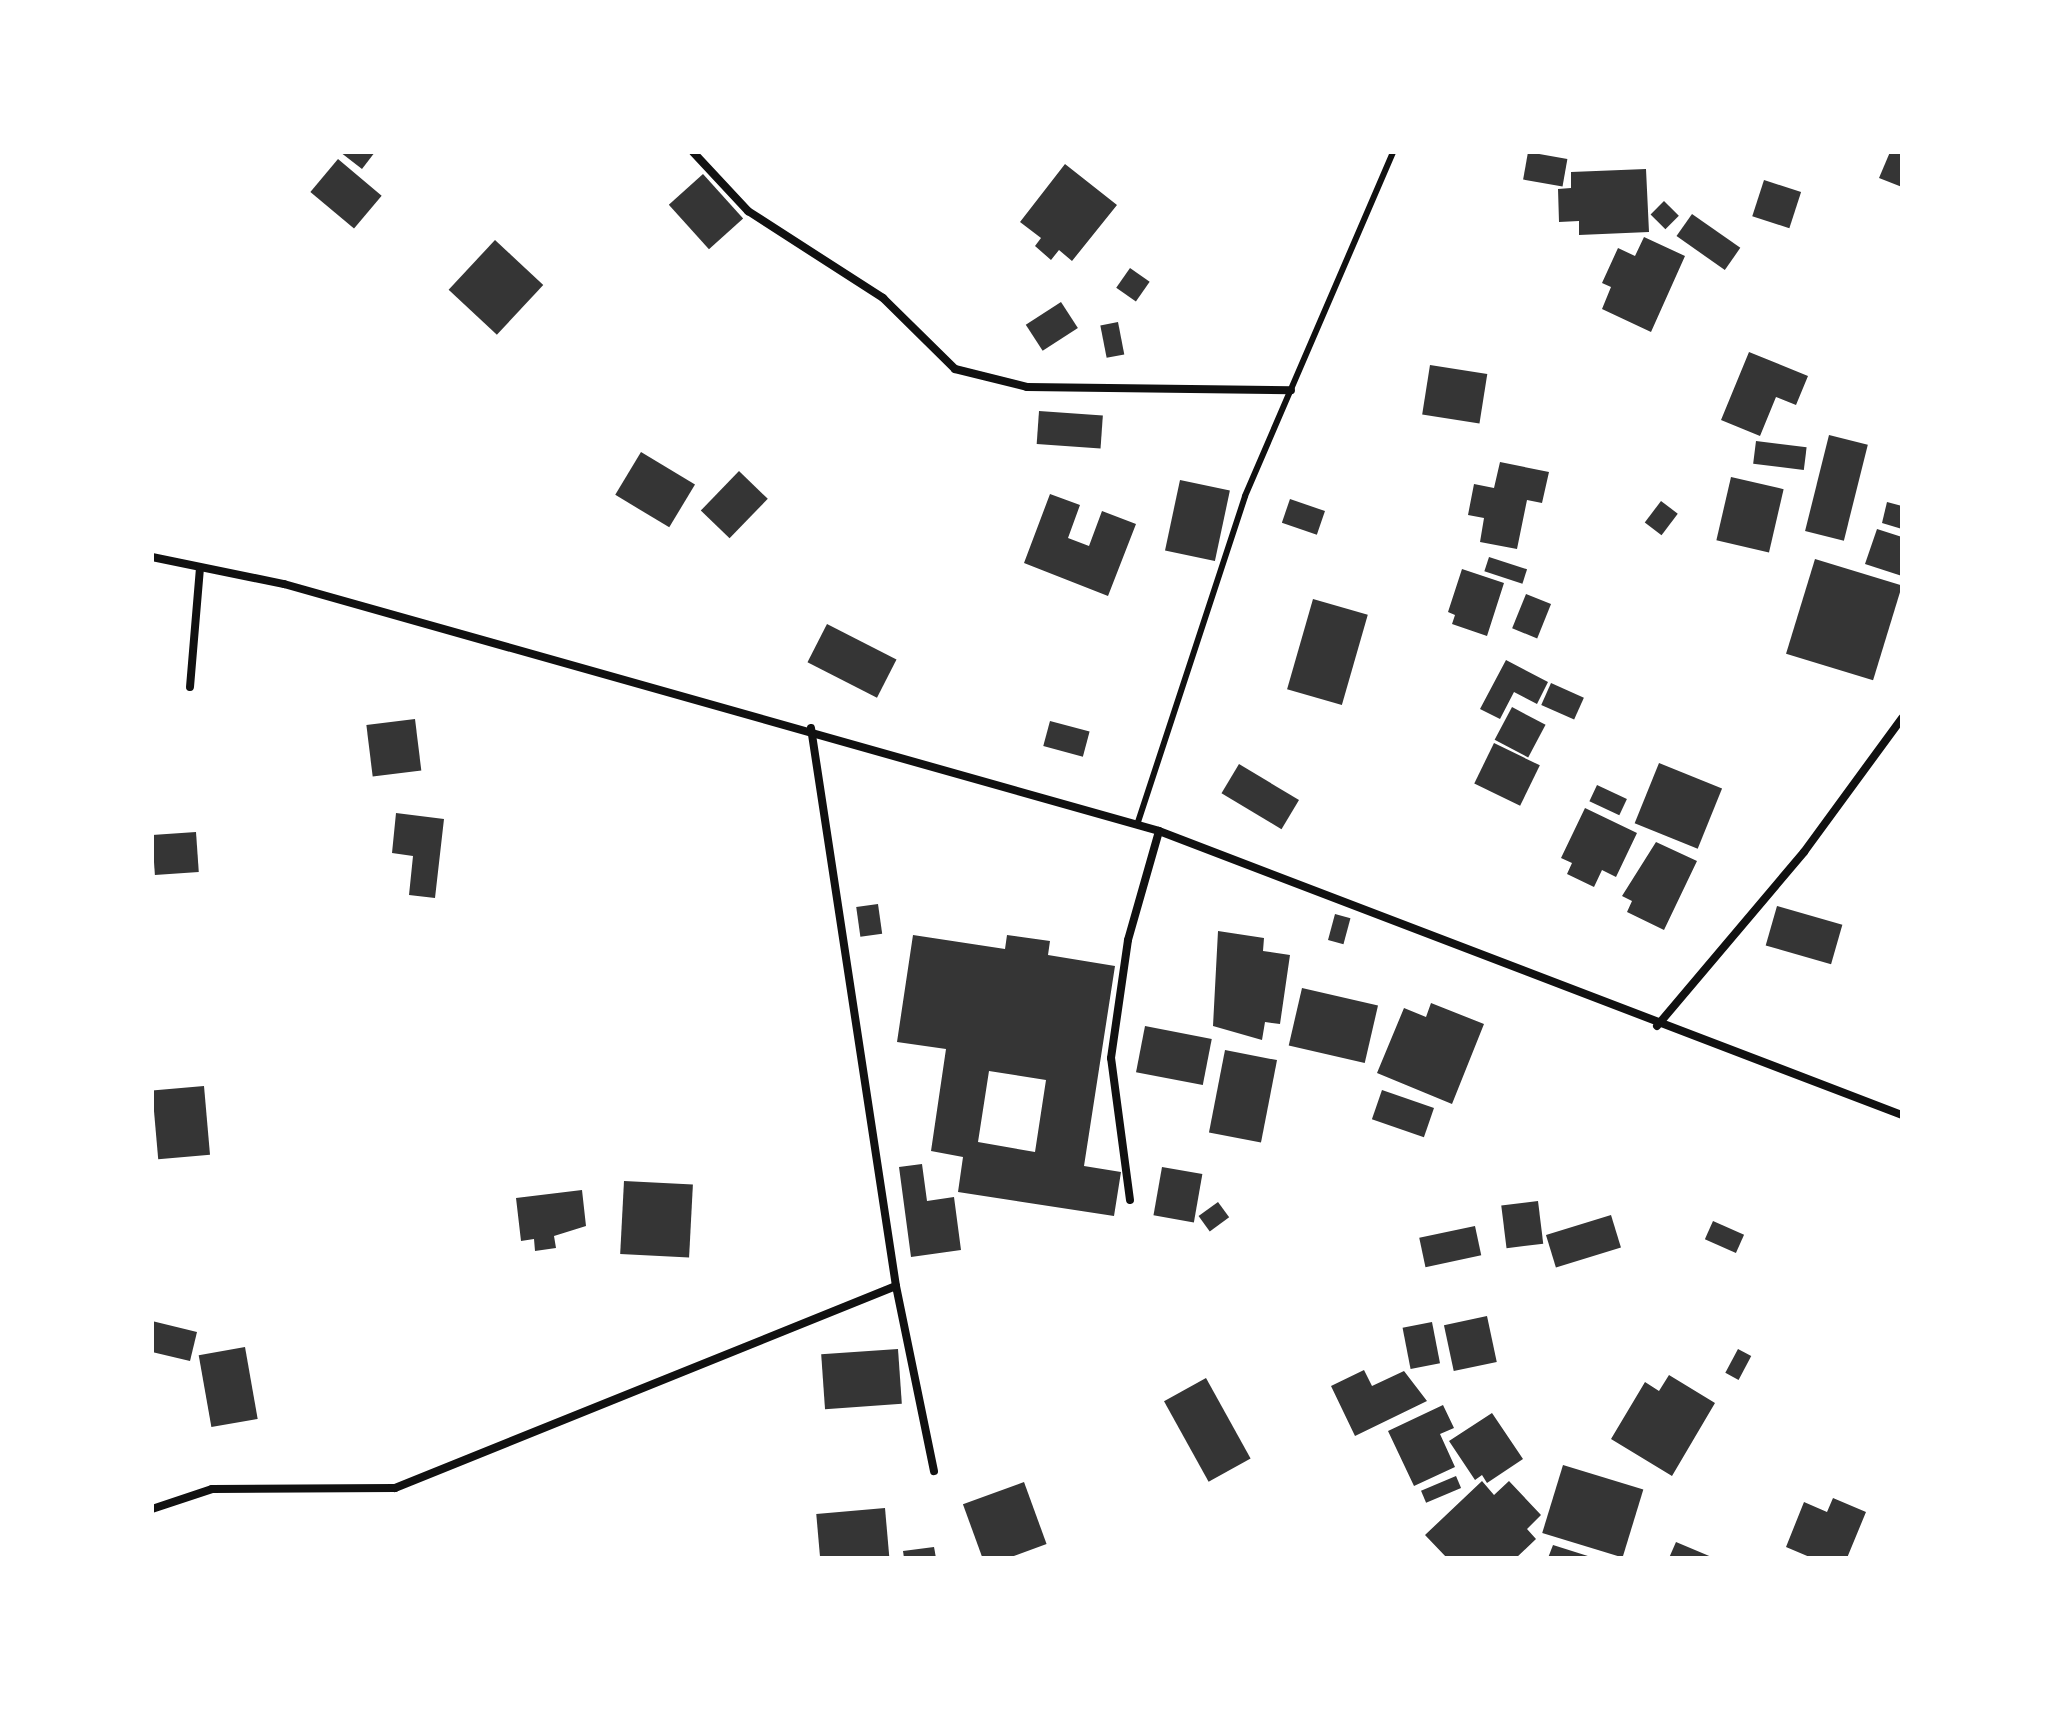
<!DOCTYPE html>
<html>
<head>
<meta charset="utf-8">
<style>
	body { margin:0 }
	#map { position:relative; width:2054px; height:1710px; overflow:hidden; background:#fff; font-family:"Fira Sans Condensed",sans-serif }
	div>[style] { position:absolute }
	.building>* { inset:0; background:#353535; transform-origin:0 0 }
	.service>* { height:6px; margin:-3px; padding:0 3px; transform-origin:3px; border-radius:3px; background:#111 }
	.minor>* { height:8px; margin:-4px; padding:0 4px; transform-origin:4px; border-radius:4px; background:#111 }
	span { translate:-50% -50%; white-space:nowrap; text-align:center; line-height:1.15; -webkit-text-stroke:6px #fff; paint-order:stroke }
	.frame { position:absolute; inset:0; border:154px solid #fff; pointer-events:none }
</style>
</head>
<body>
<div id="map">
	<div class="building">
		<div style="clip-path:polygon(340px 152px,375px 152px,362px 169px)"></div>
		<div style="left:1528px;top:152px;width:40px;height:28px;rotate:10deg"></div>
		<div style="clip-path:polygon(1890px 152px,1902px 152px,1902px 187px,1879px 178px)"></div>
		<div style="left:338px;top:159px;width:57px;height:43px;rotate:40deg"></div>
		<div style="clip-path:polygon(1065px 164px,1117px 205px,1072px 261px,1059px 250px,1051px 260px,1035px 246px,1041px 238px,1020px 222px)"></div>
		<div style="clip-path:polygon(1646px 169px,1649px 232px,1579px 235px,1579px 221px,1559px 222px,1558px 189px,1571px 188px,1571px 172px)"></div>
		<div style="left:703px;top:174px;width:60px;height:46px;rotate:48deg"></div>
		<div style="left:1764px;top:180px;width:39px;height:38px;rotate:18deg"></div>
		<div style="left:1664px;top:201px;width:21px;height:19px;rotate:45deg"></div>
		<div style="left:1692px;top:214px;width:59px;height:27px;rotate:35deg"></div>
		<div style="clip-path:polygon(1644px 237px,1685px 256px,1651px 332px,1602px 309px,1611px 287px,1602px 283px,1618px 248px,1635px 256px)"></div>
		<div style="left:495px;top:240px;width:66px;height:68px;rotate:43deg"></div>
		<div style="left:1130px;top:268px;width:24px;height:24px;rotate:35deg"></div>
		<div style="left:1061px;top:302px;width:31px;height:42px;rotate:57deg"></div>
		<div style="left:1118px;top:322px;width:33px;height:18px;rotate:79deg"></div>
		<div style="clip-path:polygon(1749px 352px,1808px 376px,1796px 405px,1776px 397px,1760px 436px,1721px 420px)"></div>
		<div style="left:1430px;top:365px;width:58px;height:50px;rotate:9deg"></div>
		<div style="left:1039px;top:411px;width:64px;height:33px;rotate:4deg"></div>
		<div style="left:1829px;top:435px;width:40px;height:99px;rotate:14deg"></div>
		<div style="left:1756px;top:441px;width:51px;height:23px;rotate:7deg"></div>
		<div style="left:641px;top:452px;width:63px;height:50px;rotate:31deg"></div>
		<div style="clip-path:polygon(1500px 462px,1549px 472px,1542px 503px,1527px 500px,1517px 549px,1480px 542px,1484px 518px,1468px 515px,1474px 484px,1494px 488px)"></div>
		<div style="left:739px;top:471px;width:40px;height:55px;rotate:44deg"></div>
		<div style="left:1731px;top:477px;width:54px;height:65px;rotate:13deg"></div>
		<div style="left:1180px;top:480px;width:51px;height:72px;rotate:12deg"></div>
		<div style="clip-path:polygon(1050px 494px,1080px 505px,1068px 538px,1089px 546px,1102px 511px,1136px 524px,1108px 596px,1024px 563px)"></div>
		<div style="left:1290px;top:499px;width:37px;height:25px;rotate:19deg"></div>
		<div style="left:1661px;top:501px;width:21px;height:27px;rotate:37deg"></div>
		<div style="clip-path:polygon(1887px 502px,1902px 506px,1902px 529px,1882px 523px)"></div>
		<div style="clip-path:polygon(1877px 529px,1902px 537px,1902px 576px,1865px 564px)"></div>
		<div style="left:1489px;top:557px;width:40px;height:15px;rotate:18deg"></div>
		<div style="left:1815px;top:559px;width:91px;height:99px;rotate:17deg"></div>
		<div style="clip-path:polygon(1462px 569px,1504px 583px,1487px 636px,1452px 624px,1455px 615px,1448px 612px)"></div>
		<div style="left:1526px;top:594px;width:27px;height:37px;rotate:22deg"></div>
		<div style="left:1313px;top:599px;width:57px;height:94px;rotate:16deg"></div>
		<div style="left:827px;top:624px;width:78px;height:43px;rotate:27deg"></div>
		<div style="clip-path:polygon(1506px 660px,1548px 682px,1537px 704px,1514px 692px,1500px 719px,1480px 709px)"></div>
		<div style="left:1551px;top:683px;width:36px;height:24px;rotate:24deg"></div>
		<div style="left:1512px;top:707px;width:38px;height:37px;rotate:28deg"></div>
		<div style="left:415px;top:719px;width:52px;height:49px;rotate:83deg"></div>
		<div style="left:1050px;top:721px;width:41px;height:26px;rotate:15deg"></div>
		<div style="left:1494px;top:743px;width:51px;height:45px;rotate:26deg"></div>
		<div style="left:1659px;top:763px;width:68px;height:65px;rotate:22deg"></div>
		<div style="left:1239px;top:764px;width:70px;height:34px;rotate:31deg"></div>
		<div style="left:1597px;top:785px;width:33px;height:18px;rotate:25deg"></div>
		<div style="clip-path:polygon(1585px 808px,1637px 833px,1616px 877px,1602px 870px,1594px 887px,1567px 874px,1572px 863px,1561px 858px)"></div>
		<div style="clip-path:polygon(396px 813px,444px 819px,435px 898px,409px 895px,413px 856px,392px 853px)"></div>
		<div style="left:196px;top:832px;width:40px;height:44px;rotate:86deg"></div>
		<div style="clip-path:polygon(1656px 842px,1697px 861px,1664px 930px,1627px 912px,1632px 901px,1622px 896px)"></div>
		<div style="left:878px;top:904px;width:30px;height:22px;rotate:82deg"></div>
		<div style="left:1777px;top:906px;width:68px;height:41px;rotate:16deg"></div>
		<div style="left:1335px;top:914px;width:16px;height:27px;rotate:15deg"></div>
		<div style="clip-path:polygon(1218px 931px,1264px 938px,1263px 951px,1290px 955px,1280px 1024px,1265px 1022px,1262px 1040px,1213px 1026px)"></div>
		<div style="clip-path:polygon(evenodd,913px 935px,1005px 949px,1007px 935px,1050px 941px,1048px 955px,1115px 966px,1084px 1166px,1121px 1172px,1114px 1216px,958px 1192px,963px 1157px,931px 1151px,946px 1049px,897px 1042px,913px 935px,989px 1071px,1046px 1080px,1035px 1152px,978px 1142px,989px 1071px)"></div>
		<div style="left:1302px;top:988px;width:78px;height:59px;rotate:13deg"></div>
		<div style="clip-path:polygon(1431px 1003px,1484px 1024px,1452px 1104px,1377px 1073px,1404px 1008px,1426px 1017px)"></div>
		<div style="left:1145px;top:1026px;width:68px;height:47px;rotate:11deg"></div>
		<div style="left:1225px;top:1050px;width:53px;height:84px;rotate:11deg"></div>
		<div style="left:204px;top:1086px;width:69px;height:52px;rotate:85deg"></div>
		<div style="left:1382px;top:1090px;width:55px;height:31px;rotate:19deg"></div>
		<div style="clip-path:polygon(922px 1164px,927px 1201px,954px 1197px,961px 1250px,911px 1257px,899px 1167px)"></div>
		<div style="left:1162px;top:1167px;width:41px;height:49px;rotate:10deg"></div>
		<div style="left:624px;top:1181px;width:69px;height:73px;rotate:3deg"></div>
		<div style="clip-path:polygon(582px 1190px,586px 1226px,554px 1236px,556px 1248px,535px 1251px,534px 1239px,521px 1241px,516px 1198px)"></div>
		<div style="left:1538px;top:1201px;width:43px;height:37px;rotate:83deg"></div>
		<div style="left:1218px;top:1202px;width:19px;height:24px;rotate:54deg"></div>
		<div style="left:1611px;top:1215px;width:34px;height:68px;rotate:73deg"></div>
		<div style="left:1713px;top:1221px;width:34px;height:20px;rotate:24deg"></div>
		<div style="left:1475px;top:1226px;width:30px;height:57px;rotate:78deg"></div>
		<div style="left:1487px;top:1316px;width:47px;height:44px;rotate:78deg"></div>
		<div style="clip-path:polygon(152px 1321px,197px 1332px,190px 1361px,152px 1352px)"></div>
		<div style="left:1432px;top:1322px;width:42px;height:30px;rotate:79deg"></div>
		<div style="left:245px;top:1347px;width:73px;height:47px;rotate:80deg"></div>
		<div style="left:898px;top:1349px;width:55px;height:77px;rotate:86deg"></div>
		<div style="left:1738px;top:1349px;width:15px;height:27px;rotate:28deg"></div>
		<div style="clip-path:polygon(1364px 1370px,1372px 1386px,1404px 1371px,1427px 1401px,1355px 1436px,1331px 1386px)"></div>
		<div style="clip-path:polygon(1669px 1375px,1715px 1403px,1672px 1476px,1611px 1439px,1645px 1382px,1659px 1391px)"></div>
		<div style="left:1206px;top:1378px;width:92px;height:48px;rotate:61deg"></div>
		<div style="clip-path:polygon(1443px 1405px,1454px 1428px,1440px 1434px,1455px 1467px,1414px 1486px,1388px 1431px)"></div>
		<div style="clip-path:polygon(1492px 1413px,1523px 1459px,1487px 1483px,1482px 1475px,1475px 1480px,1449px 1441px)"></div>
		<div style="left:1563px;top:1465px;width:84px;height:71px;rotate:17deg"></div>
		<div style="left:1456px;top:1476px;width:13px;height:38px;rotate:67deg"></div>
		<div style="clip-path:polygon(1482px 1481px,1494px 1495px,1509px 1481px,1541px 1515px,1527px 1529px,1536px 1539px,1516px 1558px,1447px 1558px,1425px 1535px)"></div>
		<div style="left:1024px;top:1482px;width:66px;height:65px;rotate:70deg"></div>
		<div style="clip-path:polygon(1833px 1498px,1866px 1512px,1847px 1558px,1812px 1558px,1786px 1547px,1804px 1502px,1827px 1512px)"></div>
		<div style="left:885px;top:1508px;width:50px;height:69px;rotate:85deg"></div>
		<div style="clip-path:polygon(1676px 1542px,1714px 1558px,1669px 1558px)"></div>
		<div style="clip-path:polygon(1553px 1545px,1591px 1557px,1591px 1558px,1548px 1558px)"></div>
		<div style="clip-path:polygon(934px 1547px,936px 1558px,904px 1558px,903px 1551px)"></div>
	</div>
	<div class="service">
		<div style="left:1137px;top:825px;width:346px;rotate:-71.8deg"></div>
		<div style="left:1245px;top:496px;width:374px;rotate:-66.7deg"></div>
	</div>
	<div class="minor">
		<div style="left:693px;top:152px;width:81px;rotate:47deg"></div>
		<div style="left:748px;top:211px;width:161px;rotate:32.8deg"></div>
		<div style="left:883px;top:298px;width:101px;rotate:44.6deg"></div>
		<div style="left:955px;top:369px;width:74px;rotate:14deg"></div>
		<div style="left:1027px;top:387px;width:264px;rotate:0.7deg"></div>
		<div style="left:152px;top:557px;width:135px;rotate:11.6deg"></div>
		<div style="left:284px;top:584px;width:909px;rotate:15.76deg"></div>
		<div style="left:1159px;top:831px;width:795px;rotate:20.92deg"></div>
		<div style="left:190px;top:687px;width:120px;rotate:-85.2deg"></div>
		<div style="left:811px;top:728px;width:564px;rotate:81.34deg"></div>
		<div style="left:896px;top:1286px;width:189px;rotate:78.4deg"></div>
		<div style="left:1657px;top:1026px;width:228px;rotate:-49.8deg"></div>
		<div style="left:1804px;top:852px;width:166px;rotate:-53.8deg"></div>
		<div style="left:1130px;top:1200px;width:143px;rotate:-97.6deg"></div>
		<div style="left:1111px;top:1058px;width:119px;rotate:-81.8deg"></div>
		<div style="left:1128px;top:940px;width:113px;rotate:-74.1deg"></div>
		<div style="left:152px;top:1509px;width:63px;rotate:-18.4deg"></div>
		<div style="left:212px;top:1489px;width:183px;rotate:-0.3deg"></div>
		<div style="left:395px;top:1488px;width:540px;rotate:-21.96deg"></div>
	</div>
	<div class="frame"></div>
</div>
</body>
</html>
